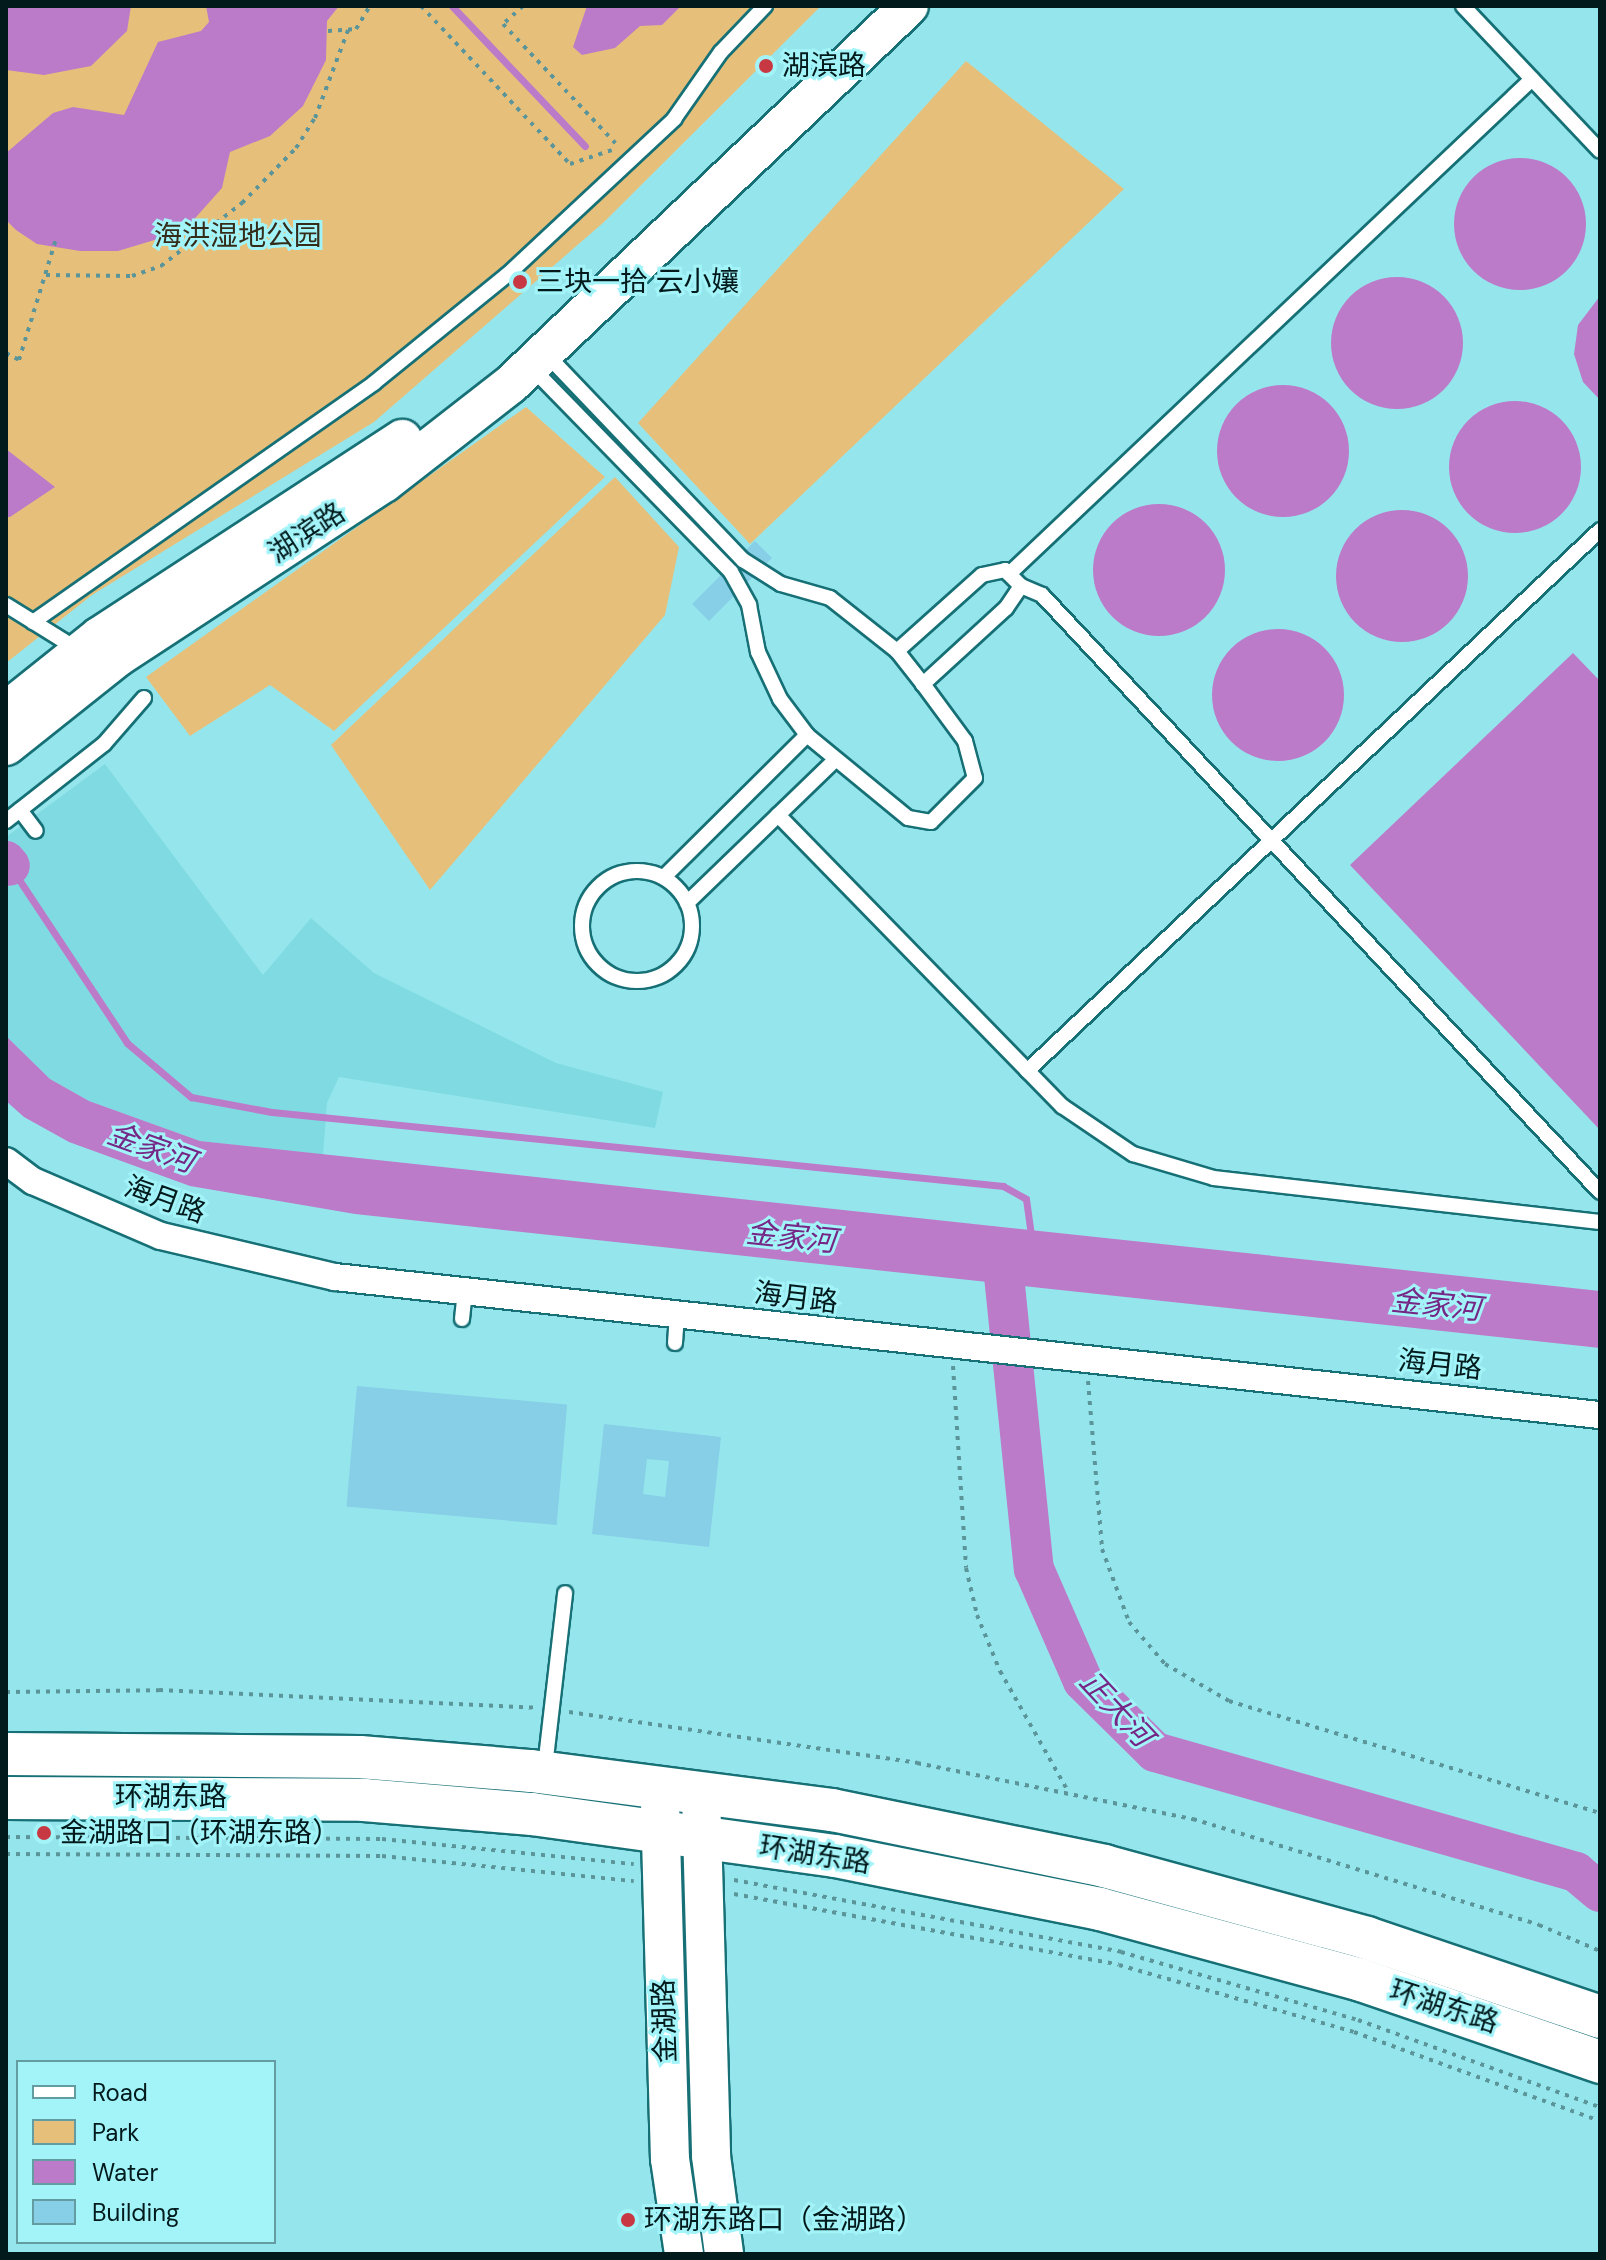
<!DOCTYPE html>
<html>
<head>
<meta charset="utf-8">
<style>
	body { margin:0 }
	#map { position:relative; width:1606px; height:2260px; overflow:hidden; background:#95e6ec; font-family:"DM Sans","Noto Sans SC",sans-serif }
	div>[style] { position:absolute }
	.built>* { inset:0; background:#7fdbe1 }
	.green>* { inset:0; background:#e6c07b }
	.water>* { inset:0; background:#bc7bc8 }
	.round { border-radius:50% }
	.stream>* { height:7px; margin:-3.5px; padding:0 3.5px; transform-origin:3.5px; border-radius:3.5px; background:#bc7bc8 }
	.river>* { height:40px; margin:-20px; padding:0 20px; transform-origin:20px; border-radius:20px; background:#bc7bc8 }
	.building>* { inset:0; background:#87cee7; transform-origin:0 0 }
	.path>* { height:4px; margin-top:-2px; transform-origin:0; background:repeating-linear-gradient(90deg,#5b959a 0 4px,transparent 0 10px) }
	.roads { filter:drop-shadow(2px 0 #167076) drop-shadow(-2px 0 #167076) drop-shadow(0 2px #167076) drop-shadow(0 -2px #167076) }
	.service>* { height:14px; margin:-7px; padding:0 7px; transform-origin:7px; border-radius:7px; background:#fff }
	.service>.ring { margin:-7px; padding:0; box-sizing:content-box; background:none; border:14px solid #fff; border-radius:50% }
	.minor>* { height:26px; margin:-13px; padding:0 13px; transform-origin:13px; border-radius:13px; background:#fff }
	.secondary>* { height:38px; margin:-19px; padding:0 19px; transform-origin:19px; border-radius:19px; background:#fff }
	.primary>* { height:42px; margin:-21px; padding:0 21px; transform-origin:21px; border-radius:21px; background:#fff }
	.dots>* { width:22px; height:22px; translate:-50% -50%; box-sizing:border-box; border:4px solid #a3f4f9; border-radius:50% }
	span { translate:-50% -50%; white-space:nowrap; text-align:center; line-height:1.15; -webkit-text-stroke:6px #a3f4f9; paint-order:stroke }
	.poi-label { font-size:28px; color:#021a1c }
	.left { translate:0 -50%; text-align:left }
	.park-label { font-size:28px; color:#342b19 }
	.street-label { font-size:28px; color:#021a1c }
	.water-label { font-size:30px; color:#762684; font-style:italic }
	.frame { position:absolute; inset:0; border:8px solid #021a1c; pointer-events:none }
	.legend { position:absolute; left:16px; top:2060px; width:260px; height:184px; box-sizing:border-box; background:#a3f4f9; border:2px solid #639da1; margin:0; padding:10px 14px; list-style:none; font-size:24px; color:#021a1c }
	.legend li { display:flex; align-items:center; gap:16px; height:40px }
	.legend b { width:40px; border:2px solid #639da1 }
</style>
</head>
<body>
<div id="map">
	<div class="built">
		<div style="clip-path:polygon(105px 764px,263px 975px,311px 918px,374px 973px,556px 1063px,663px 1092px,655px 1128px,339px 1077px,327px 1103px,323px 1155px,200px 1141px,89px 1101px,50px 1079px,6px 1036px,6px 837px)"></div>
	</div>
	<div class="green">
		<div style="clip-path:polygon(6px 6px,821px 6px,604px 222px,374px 422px,92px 595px,6px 663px)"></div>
		<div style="clip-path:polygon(966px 61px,1124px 189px,750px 544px,638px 423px)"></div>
		<div style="clip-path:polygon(526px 407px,605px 477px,334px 731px,270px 685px,190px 736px,146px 677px)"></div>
		<div style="clip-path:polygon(615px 477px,679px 547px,665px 615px,430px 890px,331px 745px)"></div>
	</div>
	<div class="water">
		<div style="clip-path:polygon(6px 6px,131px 6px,127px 31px,91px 66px,44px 75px,6px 70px)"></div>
		<div style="clip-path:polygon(206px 6px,339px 6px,327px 21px,326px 60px,303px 106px,270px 136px,230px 152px,222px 188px,189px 225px,171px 235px,118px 251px,80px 251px,37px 244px,16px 230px,6px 220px,6px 153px,53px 113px,73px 107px,124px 115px,158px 42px,201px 31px,209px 22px)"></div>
		<div style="clip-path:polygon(587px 6px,681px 6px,662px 25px,640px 26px,615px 48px,582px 55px,573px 47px)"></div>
		<div class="round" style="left:1454px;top:158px;width:132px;height:132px"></div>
		<div class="round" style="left:1331px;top:277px;width:132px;height:132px"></div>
		<div style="clip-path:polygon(1600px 296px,1600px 400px,1583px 382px,1574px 354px,1578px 325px)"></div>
		<div class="round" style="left:1217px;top:385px;width:132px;height:132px"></div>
		<div class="round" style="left:1449px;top:401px;width:132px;height:132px"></div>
		<div style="clip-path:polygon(6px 449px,55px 487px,10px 517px,6px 517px)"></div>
		<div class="round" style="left:1093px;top:504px;width:132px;height:132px"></div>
		<div class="round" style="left:1336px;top:510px;width:132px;height:132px"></div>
		<div class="round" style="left:1212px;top:629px;width:132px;height:132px"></div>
		<div style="clip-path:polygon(1573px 653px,1600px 681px,1600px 1130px,1350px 865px)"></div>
		<div style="clip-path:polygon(6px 1036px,50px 1079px,89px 1101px,200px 1141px,1600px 1291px,1600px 1348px,355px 1214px,190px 1186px,69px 1142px,24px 1117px,6px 1101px)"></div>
	</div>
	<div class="stream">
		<div style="left:452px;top:6px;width:193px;rotate:46.5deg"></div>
		<div style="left:10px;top:866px;width:212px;rotate:56.5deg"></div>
		<div style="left:127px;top:1043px;width:84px;rotate:40.2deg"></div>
		<div style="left:191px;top:1097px;width:82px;rotate:10.5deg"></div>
		<div style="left:272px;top:1112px;width:735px;rotate:5.78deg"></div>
		<div style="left:1003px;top:1186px;width:26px;rotate:29deg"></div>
		<div style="left:1026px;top:1199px;width:43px;rotate:82.1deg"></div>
	</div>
	<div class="river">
		<div style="left:6px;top:861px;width:6px;rotate:51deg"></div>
		<div style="left:1002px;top:1256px;width:315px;rotate:84.2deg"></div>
		<div style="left:1034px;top:1569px;width:122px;rotate:66.4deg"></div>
		<div style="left:1083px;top:1681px;width:101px;rotate:44.6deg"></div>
		<div style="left:1155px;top:1752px;width:438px;rotate:15.9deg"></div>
		<div style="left:1576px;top:1872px;width:31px;rotate:40deg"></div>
	</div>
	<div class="building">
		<div style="left:755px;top:541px;width:24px;height:89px;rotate:45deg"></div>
		<div style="left:357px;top:1386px;width:211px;height:121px;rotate:5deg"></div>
		<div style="clip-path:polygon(evenodd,604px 1424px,721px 1437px,709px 1547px,592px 1534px,604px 1424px,647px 1459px,669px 1461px,665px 1497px,643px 1494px,647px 1459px)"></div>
	</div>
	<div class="path">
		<div style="left:421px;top:6px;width:217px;rotate:46.7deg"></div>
		<div style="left:570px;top:164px;width:44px;rotate:-18.4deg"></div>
		<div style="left:523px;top:6px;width:27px;rotate:138deg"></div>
		<div style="left:503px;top:24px;width:169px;rotate:46.7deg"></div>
		<div style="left:328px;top:31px;width:28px;rotate:-4deg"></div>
		<div style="left:356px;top:29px;width:27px;rotate:-59deg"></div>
		<div style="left:46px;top:275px;width:86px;rotate:0.7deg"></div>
		<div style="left:132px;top:276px;width:31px;rotate:-19deg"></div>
		<div style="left:161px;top:266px;width:103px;rotate:-37.9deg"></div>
		<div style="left:242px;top:203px;width:77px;rotate:-45.5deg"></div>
		<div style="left:296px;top:148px;width:36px;rotate:-58deg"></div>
		<div style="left:315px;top:118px;width:94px;rotate:-69.4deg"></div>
		<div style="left:6px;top:353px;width:15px;rotate:28deg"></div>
		<div style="left:19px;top:360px;width:127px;rotate:-73deg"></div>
		<div style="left:953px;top:1366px;width:202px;rotate:86.3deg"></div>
		<div style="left:966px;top:1568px;width:48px;rotate:76.8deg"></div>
		<div style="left:977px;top:1615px;width:61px;rotate:67.7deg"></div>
		<div style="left:1000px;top:1671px;width:140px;rotate:60.5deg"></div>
		<div style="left:1088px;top:1381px;width:169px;rotate:85.2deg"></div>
		<div style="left:1102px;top:1549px;width:78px;rotate:69.7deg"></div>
		<div style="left:1129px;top:1622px;width:55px;rotate:49.4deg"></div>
		<div style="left:1165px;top:1664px;width:74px;rotate:30deg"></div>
		<div style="left:1229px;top:1701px;width:388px;rotate:16.8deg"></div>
		<div style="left:6px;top:1692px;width:153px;rotate:-0.7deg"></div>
		<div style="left:159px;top:1690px;width:378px;rotate:2.7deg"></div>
		<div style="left:569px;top:1712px;width:352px;rotate:8.3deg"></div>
		<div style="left:917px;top:1763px;width:282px;rotate:11.5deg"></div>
		<div style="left:1193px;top:1819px;width:362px;rotate:17deg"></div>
		<div style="left:1539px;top:1925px;width:66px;rotate:23.1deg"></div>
		<div style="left:6px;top:1837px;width:376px;rotate:0.3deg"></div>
		<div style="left:382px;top:1839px;width:253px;rotate:5.7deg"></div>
		<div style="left:6px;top:1854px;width:376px;rotate:0.3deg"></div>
		<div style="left:382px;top:1856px;width:253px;rotate:5.7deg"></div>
		<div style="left:734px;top:1880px;width:394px;rotate:10.5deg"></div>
		<div style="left:1121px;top:1952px;width:247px;rotate:16deg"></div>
		<div style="left:1358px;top:2020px;width:257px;rotate:19.8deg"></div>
		<div style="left:734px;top:1894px;width:391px;rotate:10.4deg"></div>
		<div style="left:1119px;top:1965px;width:244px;rotate:15.9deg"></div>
		<div style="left:1354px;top:2032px;width:262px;rotate:19.9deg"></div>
	</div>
	<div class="roads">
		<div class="service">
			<div style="left:1463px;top:6px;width:199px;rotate:46.6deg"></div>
			<div style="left:546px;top:354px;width:285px;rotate:46.3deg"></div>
			<div style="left:743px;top:560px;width:45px;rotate:32.3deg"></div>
			<div style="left:781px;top:584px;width:51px;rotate:15.9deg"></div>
			<div style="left:830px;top:598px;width:85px;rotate:38.3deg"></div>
			<div style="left:897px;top:651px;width:114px;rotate:-41.8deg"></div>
			<div style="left:982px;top:575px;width:24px;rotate:-12deg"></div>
			<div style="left:1005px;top:570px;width:23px;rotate:45deg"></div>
			<div style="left:1021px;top:586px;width:27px;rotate:124deg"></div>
			<div style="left:1006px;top:608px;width:113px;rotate:137.5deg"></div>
			<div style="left:923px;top:684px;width:71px;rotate:53.6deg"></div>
			<div style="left:965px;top:741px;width:38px;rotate:75deg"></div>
			<div style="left:975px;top:778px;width:62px;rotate:135deg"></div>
			<div style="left:931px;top:822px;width:23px;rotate:-170deg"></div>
			<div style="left:908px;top:818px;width:131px;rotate:-140.6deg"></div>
			<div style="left:531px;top:367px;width:286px;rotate:45.7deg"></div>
			<div style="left:731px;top:572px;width:38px;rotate:61deg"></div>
			<div style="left:749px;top:605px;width:48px;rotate:79.2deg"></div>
			<div style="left:758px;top:652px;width:52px;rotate:64.9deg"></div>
			<div style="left:780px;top:699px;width:45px;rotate:53.1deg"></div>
			<div style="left:807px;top:735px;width:202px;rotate:135.2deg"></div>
			<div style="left:1009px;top:574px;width:720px;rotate:-43.42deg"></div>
			<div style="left:1021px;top:586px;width:23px;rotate:23deg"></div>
			<div style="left:1042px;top:595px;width:817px;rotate:46.93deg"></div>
			<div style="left:6px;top:605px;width:84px;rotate:31.8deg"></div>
			<div style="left:33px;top:622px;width:416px;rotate:-35deg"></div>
			<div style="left:374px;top:383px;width:171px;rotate:-39.1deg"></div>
			<div style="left:507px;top:275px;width:229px;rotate:-43deg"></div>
			<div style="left:674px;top:119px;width:82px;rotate:-55deg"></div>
			<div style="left:721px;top:52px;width:64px;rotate:-46.3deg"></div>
			<div style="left:897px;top:651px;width:42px;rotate:51.8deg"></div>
			<div style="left:20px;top:810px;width:26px;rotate:53deg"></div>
			<div style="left:778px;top:815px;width:407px;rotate:45.7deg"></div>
			<div style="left:1062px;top:1106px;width:86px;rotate:34.1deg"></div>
			<div style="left:1133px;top:1154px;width:84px;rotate:16.5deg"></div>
			<div style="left:1214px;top:1178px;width:388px;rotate:6.5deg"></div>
			<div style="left:6px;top:821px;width:125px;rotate:-38.2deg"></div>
			<div style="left:104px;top:744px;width:61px;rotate:-49deg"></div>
			<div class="ring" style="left:582px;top:871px;width:96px;height:96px"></div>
			<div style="left:687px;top:903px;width:206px;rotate:-44deg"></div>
			<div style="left:1027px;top:1071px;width:788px;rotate:-43.35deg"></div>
			<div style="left:462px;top:1319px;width:27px;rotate:-84deg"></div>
			<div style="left:675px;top:1343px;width:27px;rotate:-86deg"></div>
			<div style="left:545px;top:1767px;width:175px;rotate:-83.4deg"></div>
		</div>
		<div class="minor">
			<div style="left:6px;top:1161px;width:34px;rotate:37deg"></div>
			<div style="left:33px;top:1181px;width:139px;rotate:23.3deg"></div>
			<div style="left:161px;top:1236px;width:179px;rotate:13.3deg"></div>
			<div style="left:335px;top:1277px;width:1273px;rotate:6.23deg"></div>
		</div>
		<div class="secondary">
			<div style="left:6px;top:711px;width:120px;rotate:-38.6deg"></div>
			<div style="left:100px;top:636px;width:361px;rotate:-33.1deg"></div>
			<div style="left:6px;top:746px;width:143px;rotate:-38.5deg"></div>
			<div style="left:118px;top:657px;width:318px;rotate:-33.2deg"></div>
			<div style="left:384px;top:483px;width:160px;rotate:-37.9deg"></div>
			<div style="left:510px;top:385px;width:550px;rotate:-43.53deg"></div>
			<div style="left:701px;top:1793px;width:363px;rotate:88.4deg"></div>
			<div style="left:711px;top:2156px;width:99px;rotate:82.4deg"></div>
			<div style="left:660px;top:1802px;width:357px;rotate:88.4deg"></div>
			<div style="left:670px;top:2159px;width:96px;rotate:81.6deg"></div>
		</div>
		<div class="primary">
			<div style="left:6px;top:1754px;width:354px;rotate:0.5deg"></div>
			<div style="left:360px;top:1757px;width:172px;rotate:4.7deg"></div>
			<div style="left:531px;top:1771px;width:304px;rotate:7.4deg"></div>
			<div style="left:832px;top:1810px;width:278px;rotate:11.6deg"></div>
			<div style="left:1104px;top:1866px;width:273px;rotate:15.3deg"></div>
			<div style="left:1367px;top:1938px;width:246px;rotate:18.7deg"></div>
			<div style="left:6px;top:1798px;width:358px;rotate:0.3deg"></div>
			<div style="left:364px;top:1800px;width:169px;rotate:4.8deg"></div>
			<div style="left:532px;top:1814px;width:306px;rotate:7.9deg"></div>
			<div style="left:835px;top:1856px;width:270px;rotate:11.3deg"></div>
			<div style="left:1100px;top:1909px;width:270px;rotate:15.2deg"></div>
			<div style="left:1361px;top:1980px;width:253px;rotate:18.9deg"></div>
		</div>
	</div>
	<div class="dots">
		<div style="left:766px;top:66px;background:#c83842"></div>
		<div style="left:520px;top:282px;background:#c83842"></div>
		<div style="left:44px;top:1833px;background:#c83842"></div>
		<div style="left:628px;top:2220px;background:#c83842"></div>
	</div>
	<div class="poi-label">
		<span class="left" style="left:782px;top:66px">湖滨路</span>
		<span class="left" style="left:536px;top:282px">三块一拾 云小孃</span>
		<span class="left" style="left:60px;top:1833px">金湖路口（环湖东路）</span>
		<span class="left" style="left:644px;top:2220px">环湖东路口（金湖路）</span>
	</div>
	<div class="park-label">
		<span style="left:238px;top:236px">海洪湿地公园</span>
	</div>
	<div class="street-label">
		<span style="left:307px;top:533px;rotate:-33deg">湖滨路</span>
		<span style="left:165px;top:1200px;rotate:20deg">海月路</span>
		<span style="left:796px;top:1298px;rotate:7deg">海月路</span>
		<span style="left:1440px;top:1365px;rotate:6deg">海月路</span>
		<span style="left:171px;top:1797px">环湖东路</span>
		<span style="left:815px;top:1855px;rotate:9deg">环湖东路</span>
		<span style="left:1444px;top:2007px;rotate:18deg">环湖东路</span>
		<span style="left:665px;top:2021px;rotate:-92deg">金湖路</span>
	</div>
	<div class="water-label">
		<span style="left:151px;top:1148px;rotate:20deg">金家河</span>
		<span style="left:791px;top:1237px;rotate:6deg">金家河</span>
		<span style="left:1436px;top:1305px;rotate:6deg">金家河</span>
		<span style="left:1116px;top:1709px;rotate:47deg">正大河</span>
	</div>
	<div class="frame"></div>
	<ul class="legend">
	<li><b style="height:10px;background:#fff"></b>Road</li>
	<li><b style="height:22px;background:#e6c07b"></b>Park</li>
	<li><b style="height:22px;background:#bc7bc8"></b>Water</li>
	<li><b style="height:22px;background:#87cee7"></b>Building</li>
	</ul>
</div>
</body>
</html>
